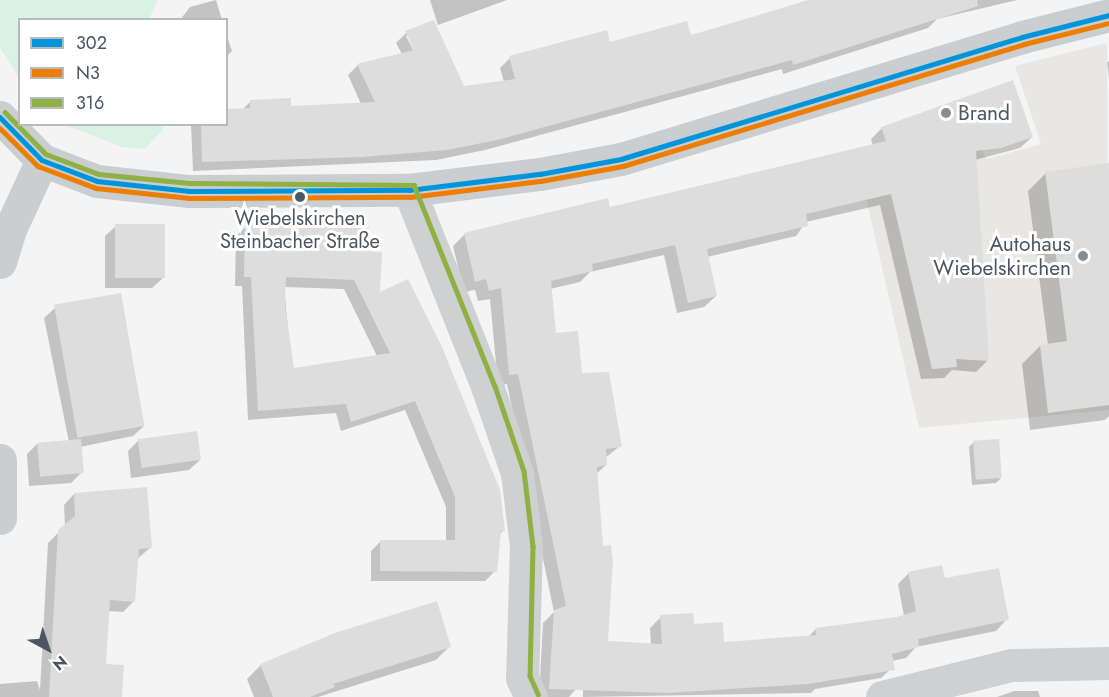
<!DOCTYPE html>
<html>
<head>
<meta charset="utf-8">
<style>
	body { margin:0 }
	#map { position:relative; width:1109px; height:697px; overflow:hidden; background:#f4f4f4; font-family:Jost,sans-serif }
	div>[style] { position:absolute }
	.commercial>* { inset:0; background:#e8e7e3 }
	.green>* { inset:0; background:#d9f2e3 }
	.shadow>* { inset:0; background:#0003 }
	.building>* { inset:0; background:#ddddde; transform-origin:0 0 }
	.minor>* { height:33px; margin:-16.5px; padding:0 16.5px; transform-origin:16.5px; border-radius:16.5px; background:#ced0d2 }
	.major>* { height:33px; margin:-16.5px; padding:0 16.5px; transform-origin:16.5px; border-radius:16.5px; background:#caced1 }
	.bus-1>* { height:4.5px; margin:-2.25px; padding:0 2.25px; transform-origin:2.25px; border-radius:2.25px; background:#0095da }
	.bus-2>* { height:4.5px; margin:-2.25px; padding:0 2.25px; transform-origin:2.25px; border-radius:2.25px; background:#ef7d00 }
	.bus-3>* { height:4.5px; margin:-2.25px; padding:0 2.25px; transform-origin:2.25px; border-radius:2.25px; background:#8fb043 }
	.dots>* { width:16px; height:16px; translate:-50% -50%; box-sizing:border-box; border:3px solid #fff; border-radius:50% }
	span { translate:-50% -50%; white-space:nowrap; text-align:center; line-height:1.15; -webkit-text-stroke:6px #fff; paint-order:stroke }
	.bus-label { font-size:20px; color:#4a5661 }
	.poi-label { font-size:21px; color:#4a5661 }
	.left { translate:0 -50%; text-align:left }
	.right { translate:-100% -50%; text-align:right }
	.legend { position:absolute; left:18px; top:18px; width:210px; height:108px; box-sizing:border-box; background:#fff; border:2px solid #b7bbc0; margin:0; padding:8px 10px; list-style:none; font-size:18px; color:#4a5661 }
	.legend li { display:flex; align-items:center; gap:12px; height:30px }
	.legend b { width:30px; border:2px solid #b7bbc0 }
	.north { position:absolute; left:18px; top:619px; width:60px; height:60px; -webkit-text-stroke:4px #fff; paint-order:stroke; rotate:140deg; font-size:16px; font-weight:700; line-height:24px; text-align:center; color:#4a5661 }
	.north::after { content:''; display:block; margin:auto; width:21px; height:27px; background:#4a5661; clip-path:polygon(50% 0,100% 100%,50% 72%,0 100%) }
</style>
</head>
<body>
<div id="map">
	<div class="commercial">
		<div style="clip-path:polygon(1107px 43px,1109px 410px,919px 428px,863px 185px,978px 143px,987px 159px,1041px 144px,1015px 66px)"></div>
	</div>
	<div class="green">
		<div style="clip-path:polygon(0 0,158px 0,149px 19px,20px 20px,19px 78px,0 48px)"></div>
		<div style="clip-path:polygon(163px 124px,164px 128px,145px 149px,122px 147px,65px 125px)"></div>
	</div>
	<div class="shadow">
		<div style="clip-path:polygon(216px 0,222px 20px,180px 20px,190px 7px)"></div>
		<div style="clip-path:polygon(430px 0,507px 0,438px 25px)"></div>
		<div style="clip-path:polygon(evenodd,809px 0,1017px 0,937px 19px,928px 28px,783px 74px,782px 69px,485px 150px,436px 160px,193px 171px,191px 124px,226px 124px,226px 110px,242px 110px,251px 101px,289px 100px,289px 107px,361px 104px,348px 75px,358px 65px,402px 54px,396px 43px,406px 33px,433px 22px,463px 88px,504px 82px,500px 68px,510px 58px,606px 32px,608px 44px,686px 23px,689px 37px,809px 0,406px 36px,409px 36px,419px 56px,417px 57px,406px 36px)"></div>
		<div style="clip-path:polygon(226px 33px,232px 51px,226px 57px)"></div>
		<div style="clip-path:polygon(1109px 61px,1109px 79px,1107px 63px)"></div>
		<div style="clip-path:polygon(882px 128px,1032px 137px,1020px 148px,975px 160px,987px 361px,976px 372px,952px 370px,944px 378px,921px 379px,880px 205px,806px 222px,796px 236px,707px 257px,716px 296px,704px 307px,677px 313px,664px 255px,590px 272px,580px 282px,550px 289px,555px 335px,620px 446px,605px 458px,606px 465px,596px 474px,607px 642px,651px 645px,650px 628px,661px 617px,693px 626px,723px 644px,808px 637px,815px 630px,904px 616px,898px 584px,909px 573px,944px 580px,1007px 619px,996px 631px,916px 647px,906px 658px,892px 661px,893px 667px,881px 678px,815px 689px,811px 693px,583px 697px,583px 681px,569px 697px,539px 697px,543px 623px,554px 612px,507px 384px,498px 385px,490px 299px,478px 301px,475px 290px,464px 292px,453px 246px,464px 235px,609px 209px,873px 146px,871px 139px)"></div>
		<div style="clip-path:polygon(1109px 164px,1109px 416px,1105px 420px,1030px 430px,1022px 364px,1040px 346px,1048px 345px,1028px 191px,1046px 173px)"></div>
		<div style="clip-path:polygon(116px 226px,163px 278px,152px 288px,105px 288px,105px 236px)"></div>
		<div style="clip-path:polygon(evenodd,246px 226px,367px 253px,379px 295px,504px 530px,500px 534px,495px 571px,485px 581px,371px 581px,371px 551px,381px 541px,446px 541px,446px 507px,405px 410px,341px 431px,336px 413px,248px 420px,242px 286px,235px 286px,236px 236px,246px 226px,284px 287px,344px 289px,377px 356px,292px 370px,284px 287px)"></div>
		<div style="clip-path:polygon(55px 308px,144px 426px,133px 436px,80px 447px,82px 472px,71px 483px,29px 486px,27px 454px,37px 444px,69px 442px,44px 318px)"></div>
		<div style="clip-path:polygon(139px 440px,200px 460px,189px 470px,131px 478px,128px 451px)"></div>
		<div style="clip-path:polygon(974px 442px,1001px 478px,996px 483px,972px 485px,969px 447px)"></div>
		<div style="clip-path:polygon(74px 494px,150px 548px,137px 559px,134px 601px,123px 612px,108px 611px,104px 665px,120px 697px,0 697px,0 684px,37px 681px,40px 690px,48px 543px,65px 526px,64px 505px)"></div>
		<div style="clip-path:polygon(336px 635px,450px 646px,436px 660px,318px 697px,254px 697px,247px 679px,261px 665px)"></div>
		<div style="clip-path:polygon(1014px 691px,1038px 691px,1040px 697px,997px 697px)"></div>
	</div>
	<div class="building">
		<div style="clip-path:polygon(810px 0,977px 0,978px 6px,793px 65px,792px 60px,497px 140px,447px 150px,362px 157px,202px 162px,201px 124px,226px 124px,226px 109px,250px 108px,250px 100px,291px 98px,291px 106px,375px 102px,357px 64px,414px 50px,405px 31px,434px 20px,464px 86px,515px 79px,509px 56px,607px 30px,610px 42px,687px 21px,691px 35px)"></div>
		<div style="clip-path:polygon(1013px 80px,1033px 137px,1001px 148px,976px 151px,989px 361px,956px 359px,957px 367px,932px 369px,891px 194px,806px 214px,808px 226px,707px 249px,717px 296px,688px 303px,675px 245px,592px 264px,593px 271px,551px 281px,556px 333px,578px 331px,582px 373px,609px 372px,622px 447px,606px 449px,607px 465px,597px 467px,603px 546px,611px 545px,613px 561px,608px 641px,662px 644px,660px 615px,693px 613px,694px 624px,723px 622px,724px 642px,816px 635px,815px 628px,897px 617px,916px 611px,908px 572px,942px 565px,945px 578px,999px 568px,1009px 620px,918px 639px,919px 647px,892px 654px,895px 670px,808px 684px,669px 693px,549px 689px,554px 610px,566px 606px,518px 374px,509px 375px,501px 288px,489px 291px,486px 279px,475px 282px,464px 233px,608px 198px,610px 207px,886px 141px,881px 127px)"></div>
		<div style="clip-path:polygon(1109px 163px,1109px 405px,1048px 413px,1040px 345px,1067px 341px,1045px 172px)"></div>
		<div style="left:115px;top:224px;width:50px;height:54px"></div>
		<div style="clip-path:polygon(evenodd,245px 224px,369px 227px,368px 251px,382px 252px,380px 292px,408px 279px,442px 347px,500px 490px,505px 531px,501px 531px,497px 572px,380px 571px,380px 540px,455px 540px,455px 497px,415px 401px,351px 422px,346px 404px,258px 411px,251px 277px,244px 277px,245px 224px,286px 277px,354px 280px,390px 353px,294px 368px,285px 305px,286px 277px)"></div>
		<div style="left:121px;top:293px;width:135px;height:68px;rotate:80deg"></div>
		<div style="left:197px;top:431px;width:29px;height:60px;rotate:82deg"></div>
		<div style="left:81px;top:439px;width:34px;height:44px;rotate:85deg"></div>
		<div style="left:999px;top:439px;width:39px;height:26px;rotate:86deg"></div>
		<div style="clip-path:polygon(147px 487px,152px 548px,139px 549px,135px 602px,110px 600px,106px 664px,124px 665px,122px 697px,49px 697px,58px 530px,75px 516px,74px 493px)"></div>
		<div style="clip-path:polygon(437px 601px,451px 647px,333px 684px,335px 687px,310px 697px,273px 697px,260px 664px,335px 633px)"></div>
	</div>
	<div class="minor">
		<div style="left:409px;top:190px;width:214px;rotate:68.3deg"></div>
		<div style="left:488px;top:389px;width:89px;rotate:71deg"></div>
		<div style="left:517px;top:473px;width:74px;rotate:83deg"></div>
		<div style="left:526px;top:546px;width:132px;rotate:91.7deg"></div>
		<div style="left:522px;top:678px;width:21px;rotate:65deg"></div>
		<div style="left:882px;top:697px;width:133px;rotate:-13.9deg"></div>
		<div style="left:1011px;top:665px;width:98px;rotate:-1.2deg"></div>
	</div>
	<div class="major">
		<div style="left:0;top:117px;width:60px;rotate:45.7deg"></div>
		<div style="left:42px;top:160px;width:59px;rotate:20.9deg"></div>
		<div style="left:97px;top:181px;width:93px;rotate:6.2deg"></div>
		<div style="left:189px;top:191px;width:220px;rotate:-0.3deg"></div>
		<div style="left:409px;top:190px;width:132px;rotate:-7deg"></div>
		<div style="left:540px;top:174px;width:82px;rotate:-10.5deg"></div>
		<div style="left:621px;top:159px;width:419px;rotate:-16.9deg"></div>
		<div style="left:1022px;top:37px;width:90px;rotate:-14.2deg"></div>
		<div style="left:0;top:262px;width:37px;rotate:-73deg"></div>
		<div style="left:11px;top:227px;width:74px;rotate:-65.2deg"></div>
		<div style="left:0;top:460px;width:58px;rotate:90deg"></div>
	</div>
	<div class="bus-1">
		<div style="left:0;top:117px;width:60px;rotate:45.7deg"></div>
		<div style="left:42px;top:160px;width:59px;rotate:20.9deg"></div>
		<div style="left:97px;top:181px;width:93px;rotate:6.2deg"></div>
		<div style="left:189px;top:191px;width:220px;rotate:-0.3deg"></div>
		<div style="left:409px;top:190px;width:132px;rotate:-7deg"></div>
		<div style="left:540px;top:174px;width:82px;rotate:-10.5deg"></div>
		<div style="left:621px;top:159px;width:419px;rotate:-16.9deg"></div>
		<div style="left:1022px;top:37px;width:90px;rotate:-14.2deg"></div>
	</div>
	<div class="bus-2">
		<div style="left:0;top:128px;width:54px;rotate:45deg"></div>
		<div style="left:38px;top:166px;width:62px;rotate:20.8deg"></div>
		<div style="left:96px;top:188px;width:94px;rotate:6.1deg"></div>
		<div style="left:189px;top:198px;width:221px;rotate:-0.3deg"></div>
		<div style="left:410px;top:197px;width:132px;rotate:-7deg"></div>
		<div style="left:541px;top:181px;width:83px;rotate:-10.4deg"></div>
		<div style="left:623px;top:166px;width:419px;rotate:-16.9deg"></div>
		<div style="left:1024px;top:44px;width:88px;rotate:-13.9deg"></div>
	</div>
	<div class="bus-3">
		<div style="left:5px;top:112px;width:59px;rotate:45.7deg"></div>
		<div style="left:46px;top:154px;width:57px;rotate:20.7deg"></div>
		<div style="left:99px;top:174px;width:90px;rotate:5.7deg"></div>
		<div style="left:189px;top:183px;width:225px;rotate:0.5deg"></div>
		<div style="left:414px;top:185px;width:217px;rotate:68.1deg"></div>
		<div style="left:495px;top:386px;width:90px;rotate:71.2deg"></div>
		<div style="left:524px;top:471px;width:76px;rotate:83.2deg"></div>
		<div style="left:533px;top:546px;width:130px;rotate:91.3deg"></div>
		<div style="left:530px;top:676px;width:20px;rotate:66deg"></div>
	</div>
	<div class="dots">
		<div style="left:946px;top:113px;background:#868d94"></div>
		<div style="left:300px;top:197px;background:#4a5661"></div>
		<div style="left:1083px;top:256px;background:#868d94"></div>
	</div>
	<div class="bus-label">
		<span style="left:300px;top:230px">Wiebelskirchen<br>Steinbacher Straße</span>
	</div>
	<div class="poi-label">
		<span class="left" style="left:958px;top:113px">Brand</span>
		<span class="right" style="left:1071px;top:256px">Autohaus<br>Wiebelskirchen</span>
	</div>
	<ul class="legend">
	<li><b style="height:8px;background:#0095da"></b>302</li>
	<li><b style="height:8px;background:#ef7d00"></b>N3</li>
	<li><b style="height:8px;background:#8fb043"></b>316</li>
	</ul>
	<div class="north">N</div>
</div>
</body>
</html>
